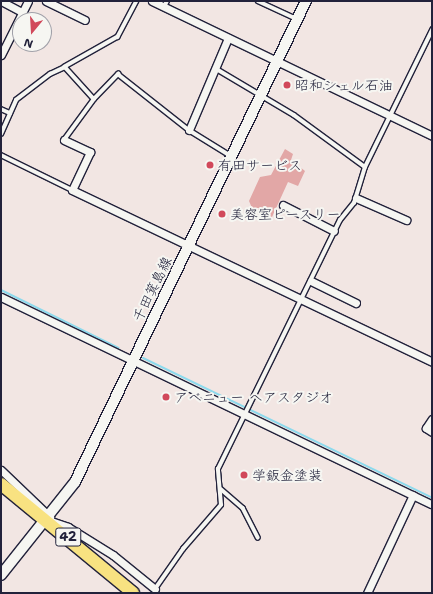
<!DOCTYPE html>
<html>
<head>
<meta charset="utf-8">
<style>
	body { margin:0 }
	#map { position:relative; width:433px; height:594px; overflow:hidden; background:#f2e6e3; font-family:"Shantell Sans","Klee One",sans-serif }
	div>[style] { position:absolute }
	.stream>* { height:2px; margin:-1px; padding:0 1px; transform-origin:1px; border-radius:1px; background:#8ddaed }
	.building>* { inset:0; background:#e2a7a6 }
	.roads { filter:drop-shadow(1px 0 #22223b) drop-shadow(-1px 0 #22223b) drop-shadow(0 1px #22223b) drop-shadow(0 -1px #22223b) }
	.service>* { height:3.5px; margin:-1.75px; padding:0 1.75px; transform-origin:1.75px; border-radius:1.75px; background:#f6f6f2 }
	.minor>* { height:7px; margin:-3.5px; padding:0 3.5px; transform-origin:3.5px; border-radius:3.5px; background:#f6f6f2 }
	.secondary>* { height:10px; margin:-5px; padding:0 5px; transform-origin:5px; border-radius:5px; background:#f6f6f2 }
	.trunk>* { height:12px; margin:-6px; padding:0 6px; transform-origin:6px; border-radius:6px; background:#f8e281 }
	.dots>* { width:11px; height:11px; translate:-50% -50%; box-sizing:border-box; border:2px solid #f6f6f2; border-radius:50% }
	span { translate:-50% -50%; white-space:nowrap; text-align:center; line-height:1.15; -webkit-text-stroke:4px #f6f6f2; paint-order:stroke }
	.shield-label span { padding:1px 3px; background:#f6f6f2; border:1px solid; border-radius:3px; -webkit-text-stroke-width:0 }
	.shield-label { font-size:13px; color:#22223b; font-weight:700 }
	.poi-label { font-size:14px; color:#22223b }
	.left { translate:0 -50%; text-align:left }
	.street-label { font-size:14px; color:#22223b }
	.frame { position:absolute; inset:0; border:2px solid #22223b; pointer-events:none }
	.north { position:absolute; left:12px; top:12px; width:40px; height:40px; box-sizing:border-box; background:#f6f6f2; border:1px solid #a1a1a9; border-radius:50%; rotate:198deg; font-size:11px; font-weight:700; line-height:16px; text-align:center; color:#22223b }
	.north::after { content:''; display:block; margin:auto; width:14px; height:18px; background:#d1495b; clip-path:polygon(50% 0,100% 100%,50% 72%,0 100%) }
</style>
</head>
<body>
<div id="map">
	<div class="stream">
		<div style="left:1px;top:290px;width:131px;rotate:26.2deg"></div>
		<div style="left:143px;top:358px;width:321px;rotate:25.8deg"></div>
	</div>
	<div class="building">
		<div style="clip-path:polygon(285px 149px,293px 154px,291px 160px,305px 171px,298px 186px,288px 182px,272px 217px,252px 208px,249px 201px,260px 177px,271px 175px)"></div>
	</div>
	<div class="roads">
		<div class="service">
			<div style="left:137px;top:1px;width:41px;rotate:117.8deg"></div>
			<div style="left:118px;top:37px;width:61px;rotate:150.5deg"></div>
			<div style="left:65px;top:67px;width:43px;rotate:47.8deg"></div>
			<div style="left:94px;top:99px;width:35px;rotate:-46deg"></div>
			<div style="left:118px;top:74px;width:90px;rotate:38.3deg"></div>
			<div style="left:189px;top:130px;width:49px;rotate:31.8deg"></div>
			<div style="left:258px;top:1px;width:43px;rotate:24.8deg"></div>
			<div style="left:164px;top:7px;width:7px;rotate:-63deg"></div>
			<div style="left:215px;top:68px;width:92px;rotate:30.7deg"></div>
			<div style="left:294px;top:115px;width:88px;rotate:36.2deg"></div>
			<div style="left:1px;top:109px;width:10px;rotate:24deg"></div>
			<div style="left:1px;top:134px;width:37px;rotate:-66deg"></div>
			<div style="left:16px;top:100px;width:43px;rotate:-37.4deg"></div>
			<div style="left:50px;top:74px;width:17px;rotate:-25deg"></div>
			<div style="left:64px;top:140px;width:51px;rotate:-53.8deg"></div>
			<div style="left:1px;top:155px;width:79px;rotate:26.2deg"></div>
			<div style="left:221px;top:489px;width:29px;rotate:41deg"></div>
			<div style="left:243px;top:508px;width:33px;rotate:63deg"></div>
			<div style="left:155px;top:589px;width:49px;rotate:-55deg"></div>
			<div style="left:183px;top:549px;width:58px;rotate:-49.2deg"></div>
			<div style="left:221px;top:505px;width:36px;rotate:-95deg"></div>
			<div style="left:218px;top:469px;width:277px;rotate:-63.9deg"></div>
			<div style="left:340px;top:220px;width:22px;rotate:-51deg"></div>
			<div style="left:354px;top:203px;width:38px;rotate:-73deg"></div>
			<div style="left:365px;top:167px;width:153px;rotate:-63.9deg"></div>
		</div>
		<div class="minor">
			<div style="left:1px;top:1px;width:24px;rotate:28deg"></div>
			<div style="left:46px;top:1px;width:43px;rotate:26deg"></div>
			<div style="left:152px;top:1px;width:311px;rotate:25.7deg"></div>
			<div style="left:1px;top:55px;width:60px;rotate:-63.4deg"></div>
			<div style="left:189px;top:130px;width:100px;rotate:-67deg"></div>
			<div style="left:64px;top:140px;width:29px;rotate:25deg"></div>
			<div style="left:90px;top:152px;width:42px;rotate:115.3deg"></div>
			<div style="left:72px;top:190px;width:399px;rotate:25.5deg"></div>
			<div style="left:356px;top:198px;width:55px;rotate:23.7deg"></div>
			<div style="left:283px;top:205px;width:57px;rotate:27deg"></div>
			<div style="left:311px;top:281px;width:50px;rotate:26.1deg"></div>
			<div style="left:1px;top:297px;width:478px;rotate:25.7deg"></div>
			<div style="left:432px;top:419px;width:11px;rotate:124deg"></div>
			<div style="left:426px;top:428px;width:7px;rotate:34deg"></div>
			<div style="left:1px;top:470px;width:68px;rotate:43.8deg"></div>
			<div style="left:51px;top:521px;width:18px;rotate:19deg"></div>
			<div style="left:68px;top:527px;width:53px;rotate:31.9deg"></div>
			<div style="left:113px;top:555px;width:54px;rotate:39deg"></div>
			<div style="left:367px;top:593px;width:108px;rotate:-64.9deg"></div>
		</div>
		<div class="secondary">
			<div style="left:1px;top:575px;width:119px;rotate:-51.5deg"></div>
			<div style="left:75px;top:482px;width:534px;rotate:-64.35deg"></div>
		</div>
		<div class="trunk">
			<div style="left:1px;top:484px;width:171px;rotate:39.5deg"></div>
		</div>
	</div>
	<div class="dots">
		<div style="left:287px;top:85px;background:#d1495b"></div>
		<div style="left:210px;top:165px;background:#d1495b"></div>
		<div style="left:222px;top:214px;background:#d1495b"></div>
		<div style="left:166px;top:397px;background:#d1495b"></div>
		<div style="left:244px;top:475px;background:#d1495b"></div>
	</div>
	<div class="shield-label">
		<span style="left:68px;top:537px">42</span>
	</div>
	<div class="poi-label">
		<span class="left" style="left:295px;top:85px">昭和シェル石油</span>
		<span class="left" style="left:218px;top:165px">有田サービス</span>
		<span class="left" style="left:230px;top:214px">美容室ピースリー</span>
		<span class="left" style="left:174px;top:397px">アベニュー ヘアスタジオ</span>
		<span class="left" style="left:252px;top:475px">学鈑金塗装</span>
	</div>
	<div class="street-label">
		<span style="left:152px;top:289px;rotate:-64deg">千田箕島線</span>
	</div>
	<div class="frame"></div>
	<div class="north">N</div>
</div>
</body>
</html>
